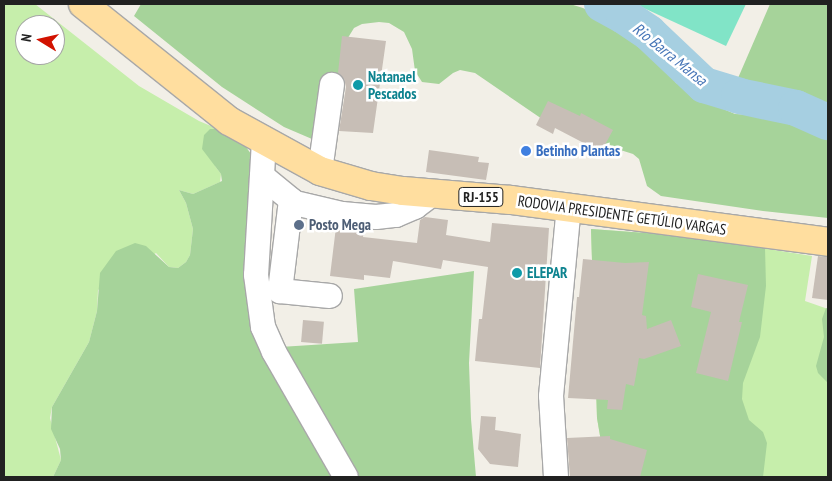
<!DOCTYPE html>
<html>
<head>
<meta charset="utf-8">
<style>
	body { margin:0 }
	#map { position:relative; width:832px; height:481px; overflow:hidden; background:#f2efe7; font-family:"PT Sans Narrow",sans-serif }
	div>[style] { position:absolute }
	.grass>* { inset:0; background:#c6eeab }
	.forest>* { inset:0; background:#a6d39a }
	.pitch>* { inset:0; background:#81e4c7 }
	.river>* { height:36px; margin:-18px; padding:0 18px; transform-origin:18px; border-radius:18px; background:#a6cfe1 }
	.building>* { inset:0; background:#c7beb6; transform-origin:0 0 }
	.roads { filter:drop-shadow(1px 0 #a8a8a8) drop-shadow(-1px 0 #a8a8a8) drop-shadow(0 1px #a8a8a8) drop-shadow(0 -1px #a8a8a8) }
	.minor>* { height:24px; margin:-12px; padding:0 12px; transform-origin:12px; border-radius:12px; background:#fff }
	.major>* { height:28px; margin:-14px; padding:0 14px; transform-origin:14px; border-radius:14px; background:#ffde9f }
	.dots>* { width:14px; height:14px; translate:-50% -50%; box-sizing:border-box; border:2px solid #fff; border-radius:50% }
	span { translate:-50% -50%; white-space:nowrap; text-align:center; line-height:1.15; -webkit-text-stroke:5px #fff; paint-order:stroke }
	.shield-label span { padding:1px 4px; background:#fff; border:1px solid; border-radius:4px; -webkit-text-stroke-width:0 }
	.shield-label { font-size:14px; color:#212121; font-weight:700 }
	.culture-label { font-size:15px; color:#0d838f; font-weight:700 }
	.left { translate:0 -50%; text-align:left }
	.shop-label { font-size:15px; color:#366cbe; font-weight:700 }
	.street-label { font-size:15px; color:#212121 }
	.service-label { font-size:15px; color:#4e5e75; font-weight:700 }
	.water-label { font-size:16px; color:#4675b7; font-style:italic }
	.frame { position:absolute; inset:0; border:5px solid #212121; pointer-events:none }
	.north { position:absolute; left:15px; top:15px; width:50px; height:50px; box-sizing:border-box; background:#fff; border:1px solid #a6a6a6; border-radius:50%; rotate:279deg; font-size:14px; font-weight:700; line-height:20px; text-align:center; color:#212121 }
	.north::after { content:''; display:block; margin:auto; width:18px; height:22px; background:#d21200; clip-path:polygon(50% 0,100% 100%,50% 72%,0 100%) }
</style>
</head>
<body>
<div id="map">
	<div class="grass">
		<div style="clip-path:polygon(evenodd,4px 4px,35px 4px,139px 86px,199px 121px,218px 129px,215px 166px,221px 174px,220px 182px,193px 194px,179px 190px,186px 203px,193px 229px,190px 255px,186px 262px,178px 268px,169px 267px,156px 253px,98px 290px,97px 311px,89px 342px,52px 407px,50px 418px,61px 460px,53px 477px,4px 477px,4px 4px,25px 25px,55px 25px,55px 55px,25px 55px,25px 25px)"></div>
		<div style="clip-path:polygon(591px 229px,686px 236px,812px 256px,805px 301px,828px 309px,828px 477px,607px 477px,597px 418px)"></div>
	</div>
	<div class="forest">
		<div style="clip-path:polygon(141px 4px,570px 4px,583px 8px,637px 36px,656px 52px,676px 83px,721px 108px,735px 114px,793px 117px,828px 127px,828px 218px,763px 211px,661px 196px,647px 186px,639px 159px,633px 154px,592px 141px,545px 121px,475px 73px,460px 70px,453px 73px,439px 84px,422px 82px,415px 71px,412px 49px,404px 32px,389px 23px,379px 22px,362px 24px,354px 28px,346px 41px,333px 148px,284px 127px,222px 87px,134px 16px)"></div>
		<div style="clip-path:polygon(770px 4px,828px 4px,828px 114px,793px 100px,735px 85px)"></div>
		<div style="clip-path:polygon(210px 129px,218px 129px,243px 143px,254px 158px,261px 286px,280px 347px,358px 342px,354px 289px,474px 271px,469px 363px,471px 419px,476px 477px,53px 477px,61px 460px,60px 449px,51px 429px,52px 407px,89px 342px,97px 311px,100px 273px,116px 251px,135px 243px,146px 246px,169px 267px,178px 268px,186px 262px,190px 255px,193px 229px,186px 203px,179px 190px,193px 194px,222px 181px,221px 174px,202px 149px,204px 135px)"></div>
		<div style="clip-path:polygon(591px 229px,686px 236px,765px 248px,766px 286px,760px 337px,743px 383px,742px 399px,749px 420px,763px 432px,767px 443px,763px 477px,607px 477px,597px 418px)"></div>
		<div style="clip-path:polygon(826px 308px,828px 309px,828px 383px,818px 373px,816px 366px,824px 337px,822px 319px)"></div>
	</div>
	<div class="pitch">
		<div style="clip-path:polygon(635px 4px,746px 4px,726px 46px)"></div>
	</div>
	<div class="river">
		<div style="left:602px;top:4px;width:25px;rotate:29deg"></div>
		<div style="left:624px;top:16px;width:30px;rotate:34deg"></div>
		<div style="left:649px;top:33px;width:76px;rotate:43.4deg"></div>
		<div style="left:704px;top:85px;width:37px;rotate:17deg"></div>
		<div style="left:739px;top:96px;width:58px;rotate:11.9deg"></div>
		<div style="left:796px;top:108px;width:35px;rotate:24deg"></div>
	</div>
	<div class="building">
		<div style="clip-path:polygon(342px 36px,386px 41px,373px 133px,339px 131px,346px 87px,344px 79px,338px 73px)"></div>
		<div style="clip-path:polygon(548px 101px,580px 116px,581px 113px,613px 130px,601px 152px,555px 128px,553px 134px,536px 125px)"></div>
		<div style="clip-path:polygon(429px 150px,479px 157px,478px 162px,489px 163px,486px 180px,426px 172px)"></div>
		<div style="clip-path:polygon(425px 217px,448px 220px,446px 235px,490px 242px,492px 223px,549px 228px,540px 368px,475px 361px,479px 319px,482px 319px,488px 267px,443px 260px,441px 269px,393px 261px,390px 278px,364px 275px,364px 280px,330px 276px,336px 227px,364px 230px,363px 237px,417px 243px,420px 220px)"></div>
		<div style="clip-path:polygon(818px 256px,828px 257px,828px 300px,812px 298px)"></div>
		<div style="clip-path:polygon(583px 259px,625px 263px,649px 262px,642px 315px,646px 316px,647px 329px,671px 320px,681px 346px,644px 359px,639px 358px,634px 386px,626px 384px,622px 410px,607px 409px,608px 400px,568px 398px,577px 297px,579px 297px)"></div>
		<div style="clip-path:polygon(698px 274px,748px 285px,739px 322px,742px 322px,728px 381px,696px 373px,711px 312px,691px 307px)"></div>
		<div style="left:303px;top:320px;width:21px;height:22px;rotate:5deg"></div>
		<div style="clip-path:polygon(481px 416px,496px 417px,495px 430px,521px 434px,518px 467px,490px 464px,478px 449px)"></div>
		<div style="clip-path:polygon(610px 436px,610px 439px,647px 450px,640px 477px,570px 477px,567px 438px)"></div>
	</div>
	<div class="roads">
		<div class="minor">
			<div style="left:264px;top:141px;width:134px;rotate:93.4deg"></div>
			<div style="left:256px;top:275px;width:52px;rotate:82.3deg"></div>
			<div style="left:263px;top:327px;width:27px;rotate:66deg"></div>
			<div style="left:274px;top:352px;width:144px;rotate:60.1deg"></div>
			<div style="left:320px;top:171px;width:87px;rotate:-82.1deg"></div>
			<div style="left:262px;top:176px;width:43px;rotate:39.3deg"></div>
			<div style="left:295px;top:203px;width:48px;rotate:13.2deg"></div>
			<div style="left:342px;top:214px;width:34px;rotate:5deg"></div>
			<div style="left:376px;top:217px;width:20px;rotate:-6deg"></div>
			<div style="left:396px;top:215px;width:21px;rotate:-23deg"></div>
			<div style="left:415px;top:207px;width:21px;rotate:-37deg"></div>
			<div style="left:291px;top:200px;width:92px;rotate:96.9deg"></div>
			<div style="left:280px;top:291px;width:50px;rotate:5.7deg"></div>
			<div style="left:556px;top:477px;width:81px;rotate:-93.5deg"></div>
			<div style="left:551px;top:396px;width:190px;rotate:-84.6deg"></div>
		</div>
		<div class="major">
			<div style="left:83px;top:4px;width:187px;rotate:38.7deg"></div>
			<div style="left:229px;top:121px;width:104px;rotate:28.8deg"></div>
			<div style="left:320px;top:171px;width:53px;rotate:16.4deg"></div>
			<div style="left:371px;top:186px;width:32px;rotate:9deg"></div>
			<div style="left:403px;top:191px;width:108px;rotate:4.8deg"></div>
			<div style="left:511px;top:200px;width:320px;rotate:7.5deg"></div>
		</div>
	</div>
	<div class="dots">
		<div style="left:358px;top:85px;background:#0f9aa8"></div>
		<div style="left:526px;top:151px;background:#3f7fe0"></div>
		<div style="left:299px;top:225px;background:#5c6f8a"></div>
		<div style="left:517px;top:273px;background:#0f9aa8"></div>
	</div>
	<div class="shield-label">
		<span style="left:481px;top:197px">RJ-155</span>
	</div>
	<div class="culture-label">
		<span class="left" style="left:368px;top:85px">Natanael<br>Pescados</span>
		<span class="left" style="left:527px;top:273px">ELEPAR</span>
	</div>
	<div class="shop-label">
		<span class="left" style="left:536px;top:151px">Betinho Plantas</span>
	</div>
	<div class="street-label">
		<span style="left:622px;top:215px;rotate:8deg">RODOVIA PRESIDENTE GETÚLIO VARGAS</span>
	</div>
	<div class="service-label">
		<span class="left" style="left:309px;top:225px">Posto Mega</span>
	</div>
	<div class="water-label">
		<span style="left:670px;top:54px;rotate:39deg">Rio Barra Mansa</span>
	</div>
	<div class="frame"></div>
	<div class="north">N</div>
</div>
</body>
</html>
